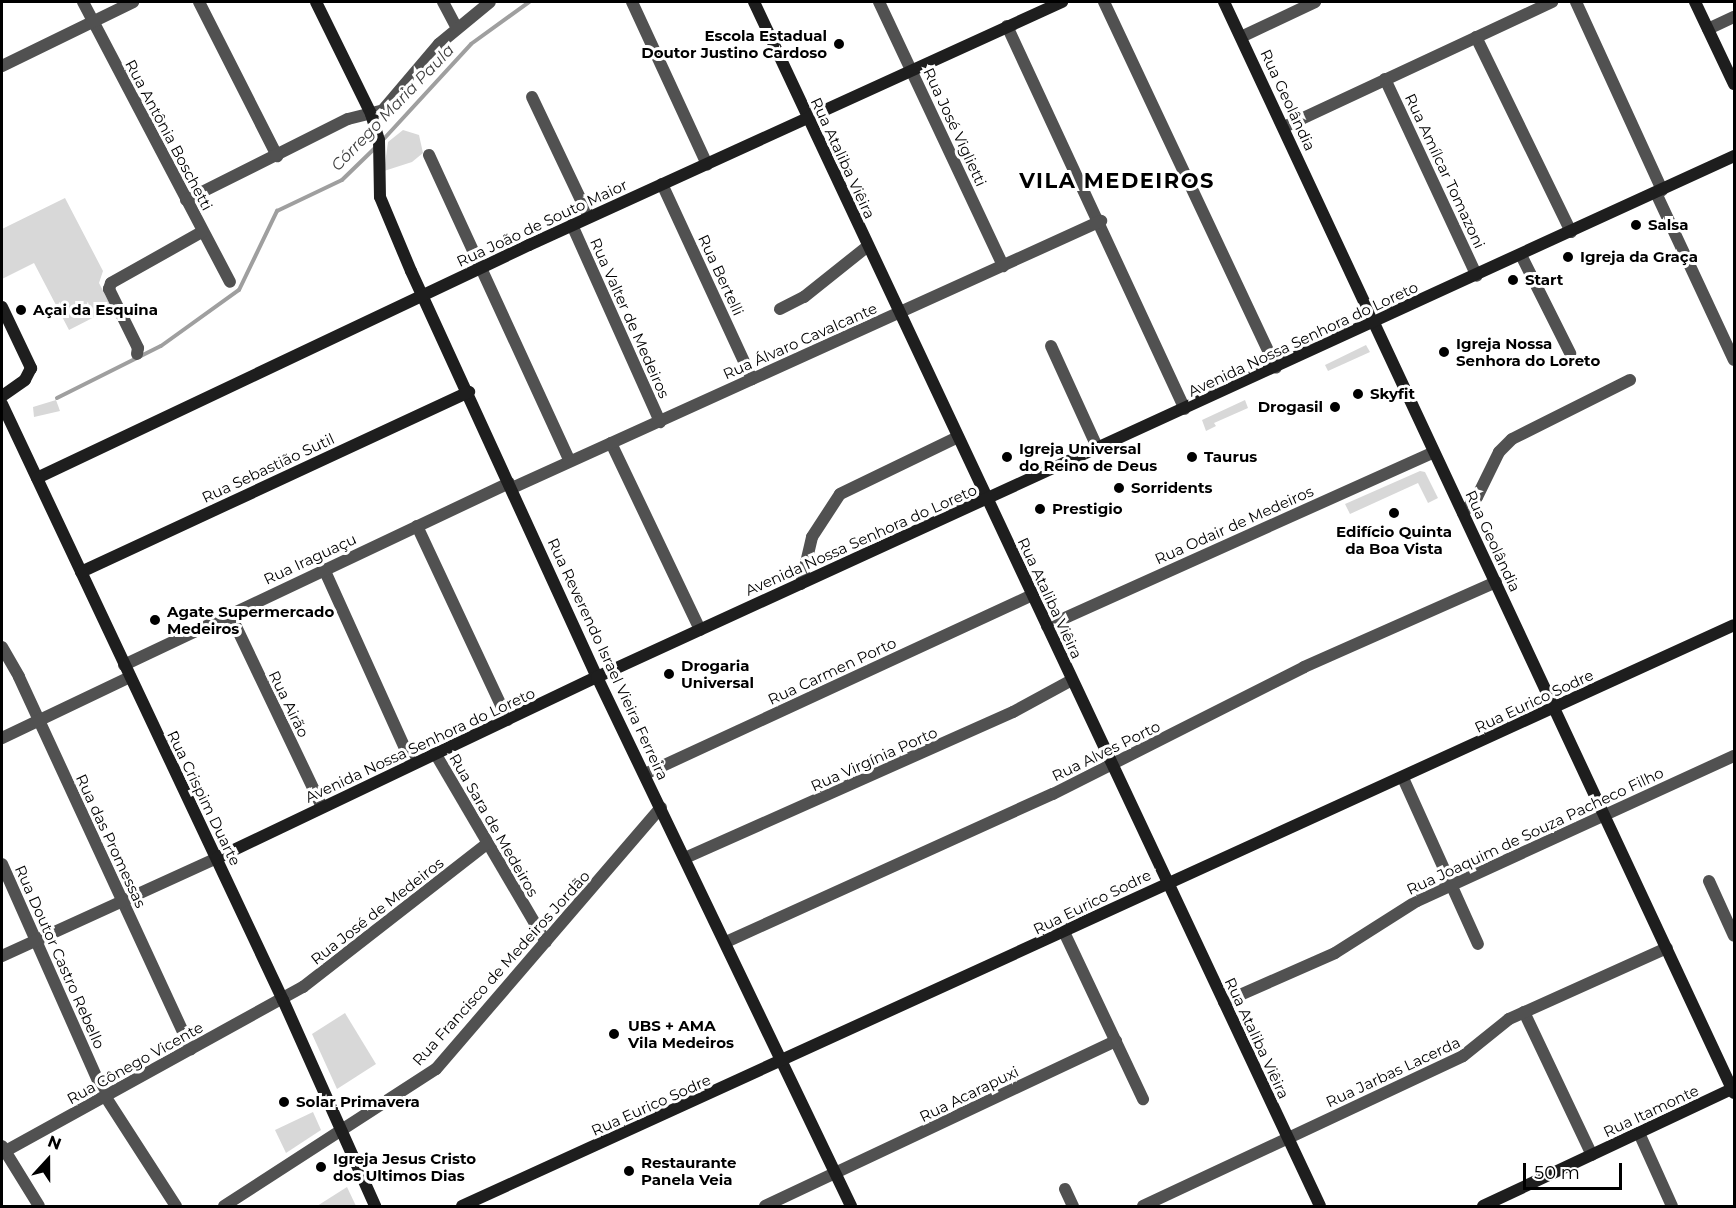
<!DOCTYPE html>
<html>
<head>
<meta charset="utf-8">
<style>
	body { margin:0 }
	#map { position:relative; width:1736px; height:1208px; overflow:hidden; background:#fff; font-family:Montserrat,sans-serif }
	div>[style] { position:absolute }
	.green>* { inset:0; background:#d8d8d8 }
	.stream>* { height:4px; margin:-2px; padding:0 2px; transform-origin:2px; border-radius:2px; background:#9f9f9f }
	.street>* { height:12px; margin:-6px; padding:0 6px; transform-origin:6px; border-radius:6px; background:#515151 }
	.secondary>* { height:12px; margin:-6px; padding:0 6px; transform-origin:6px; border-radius:6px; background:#1e1e1e }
	.dots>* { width:16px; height:16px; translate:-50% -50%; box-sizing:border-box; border:3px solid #fff; border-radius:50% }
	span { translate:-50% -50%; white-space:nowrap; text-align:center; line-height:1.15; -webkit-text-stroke:6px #fff; paint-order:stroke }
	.poi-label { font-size:15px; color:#000; font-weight:700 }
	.right { translate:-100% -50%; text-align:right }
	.left { translate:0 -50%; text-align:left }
	.street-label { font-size:15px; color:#000 }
	.water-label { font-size:16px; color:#404040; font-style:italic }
	.district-label { font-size:21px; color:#000; font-weight:700; letter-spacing:1.5px }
	.frame { position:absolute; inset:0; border:3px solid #000; pointer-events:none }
	.north { position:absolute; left:18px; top:1130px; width:60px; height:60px; -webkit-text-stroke:4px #fff; paint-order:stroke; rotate:21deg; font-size:16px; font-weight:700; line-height:24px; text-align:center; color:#000 }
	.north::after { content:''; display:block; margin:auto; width:21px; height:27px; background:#000; clip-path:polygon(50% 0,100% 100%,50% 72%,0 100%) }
	.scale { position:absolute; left:1523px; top:1163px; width:99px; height:27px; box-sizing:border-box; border:3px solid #000; border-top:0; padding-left:8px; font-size:18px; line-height:21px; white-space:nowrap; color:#000; -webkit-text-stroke:4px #fff; paint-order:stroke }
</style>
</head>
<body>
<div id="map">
	<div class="green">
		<div style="clip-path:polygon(403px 130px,419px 135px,423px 153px,412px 162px,384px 171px,388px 142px)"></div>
		<div style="clip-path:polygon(65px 198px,103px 271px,99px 283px,112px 308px,69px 330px,34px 263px,2px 279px,2px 229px)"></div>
		<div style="clip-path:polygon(1366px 345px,1370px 352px,1328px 371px,1325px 365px)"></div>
		<div style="clip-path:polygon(56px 400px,60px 411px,34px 417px,33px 407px)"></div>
		<div style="clip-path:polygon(1245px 400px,1248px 408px,1214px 423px,1216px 426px,1206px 431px,1202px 420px)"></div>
		<div style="clip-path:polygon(1420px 471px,1425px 472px,1438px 498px,1428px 503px,1418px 483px,1350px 514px,1345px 504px)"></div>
		<div style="clip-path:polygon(345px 1013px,376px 1064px,337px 1089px,312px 1034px)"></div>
		<div style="clip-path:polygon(313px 1112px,321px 1130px,286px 1153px,275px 1130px)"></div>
		<div style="clip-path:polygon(347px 1187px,356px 1206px,317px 1206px)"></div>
	</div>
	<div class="stream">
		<div style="left:381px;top:142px;width:133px;rotate:-47.4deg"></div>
		<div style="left:471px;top:44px;width:72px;rotate:-35.9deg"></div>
		<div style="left:57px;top:398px;width:116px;rotate:-26.6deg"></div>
		<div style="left:161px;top:346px;width:96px;rotate:-35.7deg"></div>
		<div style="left:239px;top:290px;width:88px;rotate:-64.3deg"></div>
		<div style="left:277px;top:211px;width:72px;rotate:-25.5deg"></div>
		<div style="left:342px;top:180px;width:47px;rotate:-44.1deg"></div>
	</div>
	<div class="street">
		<div style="left:83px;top:2px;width:316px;rotate:62.3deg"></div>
		<div style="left:199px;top:2px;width:173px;rotate:63.1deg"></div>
		<div style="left:443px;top:2px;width:30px;rotate:62deg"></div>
		<div style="left:632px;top:2px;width:179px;rotate:65.2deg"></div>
		<div style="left:879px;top:2px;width:292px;rotate:64.8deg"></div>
		<div style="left:1104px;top:2px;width:404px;rotate:64.8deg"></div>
		<div style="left:1576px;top:2px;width:207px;rotate:65.4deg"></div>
		<div style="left:1007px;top:26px;width:422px;rotate:65.1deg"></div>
		<div style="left:1708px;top:29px;width:29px;rotate:-25deg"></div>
		<div style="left:1241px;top:37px;width:82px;rotate:-25.3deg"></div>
		<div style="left:1476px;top:37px;width:217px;rotate:64deg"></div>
		<div style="left:2px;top:66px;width:146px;rotate:-26deg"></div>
		<div style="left:1385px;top:79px;width:217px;rotate:65deg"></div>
		<div style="left:532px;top:97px;width:133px;rotate:64.6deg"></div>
		<div style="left:1284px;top:127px;width:296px;rotate:-25deg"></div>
		<div style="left:429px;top:155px;width:337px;rotate:65.3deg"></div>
		<div style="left:662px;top:184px;width:215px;rotate:65.2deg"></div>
		<div style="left:1656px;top:193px;width:184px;rotate:65deg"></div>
		<div style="left:186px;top:200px;width:181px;rotate:-26.6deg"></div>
		<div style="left:348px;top:119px;width:36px;rotate:-14deg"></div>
		<div style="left:383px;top:110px;width:87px;rotate:-49.7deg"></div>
		<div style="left:439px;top:44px;width:66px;rotate:-39.5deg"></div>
		<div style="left:572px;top:225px;width:216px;rotate:65.9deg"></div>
		<div style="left:1521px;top:255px;width:110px;rotate:63.4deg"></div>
		<div style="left:780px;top:309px;width:27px;rotate:-27deg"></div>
		<div style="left:804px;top:297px;width:82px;rotate:-38.6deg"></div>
		<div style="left:1051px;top:346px;width:113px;rotate:65.5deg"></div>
		<div style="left:137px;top:354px;width:6px;rotate:-81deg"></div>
		<div style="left:138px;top:348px;width:66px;rotate:-116.2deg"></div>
		<div style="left:109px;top:289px;width:6px;rotate:-72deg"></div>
		<div style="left:111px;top:283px;width:104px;rotate:-29.3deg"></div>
		<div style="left:611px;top:443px;width:207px;rotate:64.5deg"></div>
		<div style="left:512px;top:488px;width:647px;rotate:-24.39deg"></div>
		<div style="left:1463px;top:513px;width:21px;rotate:-49deg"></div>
		<div style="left:1477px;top:497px;width:50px;rotate:-63.9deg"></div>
		<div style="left:1499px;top:452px;width:18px;rotate:-45deg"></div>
		<div style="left:1512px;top:439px;width:132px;rotate:-26.6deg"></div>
		<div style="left:417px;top:526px;width:214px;rotate:64.9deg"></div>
		<div style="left:324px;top:569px;width:214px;rotate:65.7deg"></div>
		<div style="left:801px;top:584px;width:48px;rotate:-76.8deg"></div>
		<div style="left:812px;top:537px;width:51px;rotate:-56.9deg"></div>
		<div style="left:840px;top:494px;width:131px;rotate:-25.8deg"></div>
		<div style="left:230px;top:614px;width:214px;rotate:64.5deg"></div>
		<div style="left:1047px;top:626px;width:424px;rotate:-24.2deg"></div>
		<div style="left:2px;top:647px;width:34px;rotate:60deg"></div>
		<div style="left:19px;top:677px;width:410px;rotate:65.2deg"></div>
		<div style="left:124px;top:665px;width:426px;rotate:-25.3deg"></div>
		<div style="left:2px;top:738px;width:142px;rotate:-25.5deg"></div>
		<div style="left:435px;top:753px;width:219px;rotate:59.6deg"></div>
		<div style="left:645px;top:774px;width:426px;rotate:-24.8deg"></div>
		<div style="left:1403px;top:778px;width:182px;rotate:65.7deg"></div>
		<div style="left:685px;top:858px;width:359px;rotate:-24deg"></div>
		<div style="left:1013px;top:712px;width:67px;rotate:-28.5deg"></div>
		<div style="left:2px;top:864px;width:254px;rotate:66.1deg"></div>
		<div style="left:105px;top:1096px;width:131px;rotate:57.2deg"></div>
		<div style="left:1709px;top:881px;width:60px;rotate:65.6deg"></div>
		<div style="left:1064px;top:932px;width:185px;rotate:64.7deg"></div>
		<div style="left:726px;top:942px;width:359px;rotate:-24.4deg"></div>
		<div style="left:1053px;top:794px;width:281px;rotate:-26.8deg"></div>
		<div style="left:1304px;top:667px;width:210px;rotate:-23.9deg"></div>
		<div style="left:2px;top:956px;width:236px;rotate:-24.5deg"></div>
		<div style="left:1224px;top:1002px;width:121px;rotate:-23.8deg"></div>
		<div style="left:1335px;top:953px;width:97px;rotate:-32.4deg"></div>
		<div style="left:1417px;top:901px;width:349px;rotate:-24.6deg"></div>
		<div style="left:1524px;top:1012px;width:158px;rotate:64.6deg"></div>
		<div style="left:1639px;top:1133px;width:80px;rotate:65.7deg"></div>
		<div style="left:2px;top:1146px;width:70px;rotate:58.3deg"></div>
		<div style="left:2px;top:1153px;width:344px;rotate:-28.9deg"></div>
		<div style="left:303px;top:987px;width:234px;rotate:-37.9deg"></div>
		<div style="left:1065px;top:1189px;width:19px;rotate:65deg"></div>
		<div style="left:224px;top:1206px;width:252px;rotate:-32.9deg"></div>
		<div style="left:436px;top:1069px;width:345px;rotate:-49.3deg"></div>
		<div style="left:765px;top:1206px;width:388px;rotate:-25.2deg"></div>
		<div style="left:1143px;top:1206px;width:353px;rotate:-25.1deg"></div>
		<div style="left:1463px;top:1056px;width:59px;rotate:-38.8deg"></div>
		<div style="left:1509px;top:1019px;width:173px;rotate:-24.2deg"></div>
	</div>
	<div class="secondary">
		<div style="left:316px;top:2px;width:125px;rotate:63.8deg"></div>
		<div style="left:371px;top:114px;width:27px;rotate:73deg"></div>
		<div style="left:379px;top:140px;width:57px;rotate:89deg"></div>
		<div style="left:380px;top:197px;width:80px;rotate:67.3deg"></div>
		<div style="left:411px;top:271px;width:447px;rotate:65.4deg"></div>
		<div style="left:597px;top:677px;width:587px;rotate:64.35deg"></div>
		<div style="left:754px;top:2px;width:1330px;rotate:64.82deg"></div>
		<div style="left:1224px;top:2px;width:1204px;rotate:64.95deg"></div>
		<div style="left:1695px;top:2px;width:91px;rotate:64.6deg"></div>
		<div style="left:2px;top:307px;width:68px;rotate:64.6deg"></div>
		<div style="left:31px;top:368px;width:13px;rotate:117deg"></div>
		<div style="left:25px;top:380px;width:28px;rotate:145deg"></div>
		<div style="left:2px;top:404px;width:659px;rotate:64.76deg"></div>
		<div style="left:283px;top:1000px;width:226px;rotate:65.9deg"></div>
		<div style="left:37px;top:478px;width:544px;rotate:-25.34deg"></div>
		<div style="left:529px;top:245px;width:586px;rotate:-24.51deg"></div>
		<div style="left:81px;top:572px;width:428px;rotate:-24.9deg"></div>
		<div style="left:217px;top:858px;width:421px;rotate:-25.5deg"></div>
		<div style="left:597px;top:677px;width:1251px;rotate:-24.62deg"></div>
		<div style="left:462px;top:1206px;width:1398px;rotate:-24.55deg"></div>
		<div style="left:1483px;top:1206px;width:277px;rotate:-25.2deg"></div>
	</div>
	<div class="dots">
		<div style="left:839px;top:44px;background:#000"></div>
		<div style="left:1636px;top:225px;background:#000"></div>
		<div style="left:1568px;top:257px;background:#000"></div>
		<div style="left:1513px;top:280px;background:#000"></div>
		<div style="left:21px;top:310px;background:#000"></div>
		<div style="left:1444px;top:352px;background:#000"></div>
		<div style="left:1358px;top:394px;background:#000"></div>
		<div style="left:1335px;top:407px;background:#000"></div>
		<div style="left:1007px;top:457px;background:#000"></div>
		<div style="left:1192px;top:457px;background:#000"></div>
		<div style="left:1119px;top:488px;background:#000"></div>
		<div style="left:1040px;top:509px;background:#000"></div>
		<div style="left:1394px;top:513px;background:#000"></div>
		<div style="left:155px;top:620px;background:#000"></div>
		<div style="left:669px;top:674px;background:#000"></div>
		<div style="left:614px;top:1034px;background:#000"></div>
		<div style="left:284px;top:1102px;background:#000"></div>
		<div style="left:321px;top:1167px;background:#000"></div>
		<div style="left:629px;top:1171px;background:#000"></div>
	</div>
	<div class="poi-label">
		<span class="right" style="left:827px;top:44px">Escola Estadual<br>Doutor Justino Cardoso</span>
		<span class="left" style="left:1648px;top:225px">Salsa</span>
		<span class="left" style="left:1580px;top:257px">Igreja da Graça</span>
		<span class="left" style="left:1525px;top:280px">Start</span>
		<span class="left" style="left:33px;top:310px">Açai da Esquina</span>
		<span class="left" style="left:1456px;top:352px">Igreja Nossa<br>Senhora do Loreto</span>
		<span class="left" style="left:1370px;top:394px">Skyfit</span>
		<span class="right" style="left:1323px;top:407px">Drogasil</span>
		<span class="left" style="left:1019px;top:457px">Igreja Universal<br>do Reino de Deus</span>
		<span class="left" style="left:1204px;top:457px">Taurus</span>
		<span class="left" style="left:1131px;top:488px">Sorridents</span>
		<span class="left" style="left:1052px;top:509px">Prestigio</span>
		<span style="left:1394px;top:540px">Edifício Quinta<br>da Boa Vista</span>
		<span class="left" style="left:167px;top:620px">Agate Supermercado<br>Medeiros</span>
		<span class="left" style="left:681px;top:674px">Drogaria<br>Universal</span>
		<span class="left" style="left:628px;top:1034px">UBS + AMA<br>Vila Medeiros</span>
		<span class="left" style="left:296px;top:1102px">Solar Primavera</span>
		<span class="left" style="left:333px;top:1167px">Igreja Jesus Cristo<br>dos Ultimos Dias</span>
		<span class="left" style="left:641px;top:1171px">Restaurante<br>Panela Veia</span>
	</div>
	<div class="street-label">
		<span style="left:1288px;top:100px;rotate:65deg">Rua Geolândia</span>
		<span style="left:955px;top:127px;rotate:65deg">Rua José Viglietti</span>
		<span style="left:169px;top:135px;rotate:62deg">Rua Antônia Boschetti</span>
		<span style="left:843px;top:158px;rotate:65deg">Rua Ataliba Viêira</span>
		<span style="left:1445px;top:171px;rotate:65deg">Rua Amílcar Tomazoni</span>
		<span style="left:542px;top:223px;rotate:-25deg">Rua João de Souto Maior</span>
		<span style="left:721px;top:275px;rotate:65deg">Rua Bertelli</span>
		<span style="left:630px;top:318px;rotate:66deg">Rua Valter de Medeiros</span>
		<span style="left:1303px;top:339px;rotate:-25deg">Avenida Nossa Senhora do Loreto</span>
		<span style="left:800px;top:341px;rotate:-24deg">Rua Álvaro Cavalcante</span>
		<span style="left:268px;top:468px;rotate:-25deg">Rua Sebastião Sutil</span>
		<span style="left:1234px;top:525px;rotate:-24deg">Rua Odair de Medeiros</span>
		<span style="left:861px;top:540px;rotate:-24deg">Avenida Nossa Senhora do Loreto</span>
		<span style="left:1493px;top:541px;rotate:65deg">Rua Geolândia</span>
		<span style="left:310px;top:559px;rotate:-25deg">Rua Iraguaçu</span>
		<span style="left:1050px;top:598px;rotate:65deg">Rua Ataliba Viêira</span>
		<span style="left:608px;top:659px;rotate:65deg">Rua Reverendo Israel Vieira Ferreira</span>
		<span style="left:832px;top:671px;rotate:-25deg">Rua Carmen Porto</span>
		<span style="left:1534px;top:701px;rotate:-25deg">Rua Eurico Sodre</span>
		<span style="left:289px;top:704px;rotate:64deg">Rua Airão</span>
		<span style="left:420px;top:745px;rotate:-25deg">Avenida Nossa Senhora do Loreto</span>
		<span style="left:1106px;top:751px;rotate:-26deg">Rua Alves Porto</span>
		<span style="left:874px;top:759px;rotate:-24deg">Rua Virgínia Porto</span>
		<span style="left:204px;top:798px;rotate:64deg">Rua Crispim Duarte</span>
		<span style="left:494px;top:825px;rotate:60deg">Rua Sara de Medeiros</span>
		<span style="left:1535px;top:831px;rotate:-25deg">Rua Joaquim de Souza Pacheco Filho</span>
		<span style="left:111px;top:841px;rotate:65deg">Rua das Promessas</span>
		<span style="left:1092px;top:902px;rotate:-26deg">Rua Eurico Sodre</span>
		<span style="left:377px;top:911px;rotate:-38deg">Rua José de Medeiros</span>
		<span style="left:60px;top:957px;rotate:66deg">Rua Doutor Castro Rebello</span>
		<span style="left:501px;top:968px;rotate:-48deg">Rua Francisco de Medeiros Jordão</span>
		<span style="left:1257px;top:1038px;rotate:65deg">Rua Ataliba Viêira</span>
		<span style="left:135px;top:1063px;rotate:-29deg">Rua Cônego Vicente</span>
		<span style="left:1393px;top:1072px;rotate:-25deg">Rua Jarbas Lacerda</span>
		<span style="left:969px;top:1094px;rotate:-26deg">Rua Acarapuxi</span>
		<span style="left:651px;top:1105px;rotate:-24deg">Rua Eurico Sodre</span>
		<span style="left:1651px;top:1111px;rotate:-25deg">Rua Itamonte</span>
	</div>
	<div class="water-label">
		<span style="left:393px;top:108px;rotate:-46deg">Córrego Maria Paula</span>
	</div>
	<div class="district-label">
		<span style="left:1117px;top:181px">VILA MEDEIROS</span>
	</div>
	<div class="frame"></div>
	<div class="north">N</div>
	<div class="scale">50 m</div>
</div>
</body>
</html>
